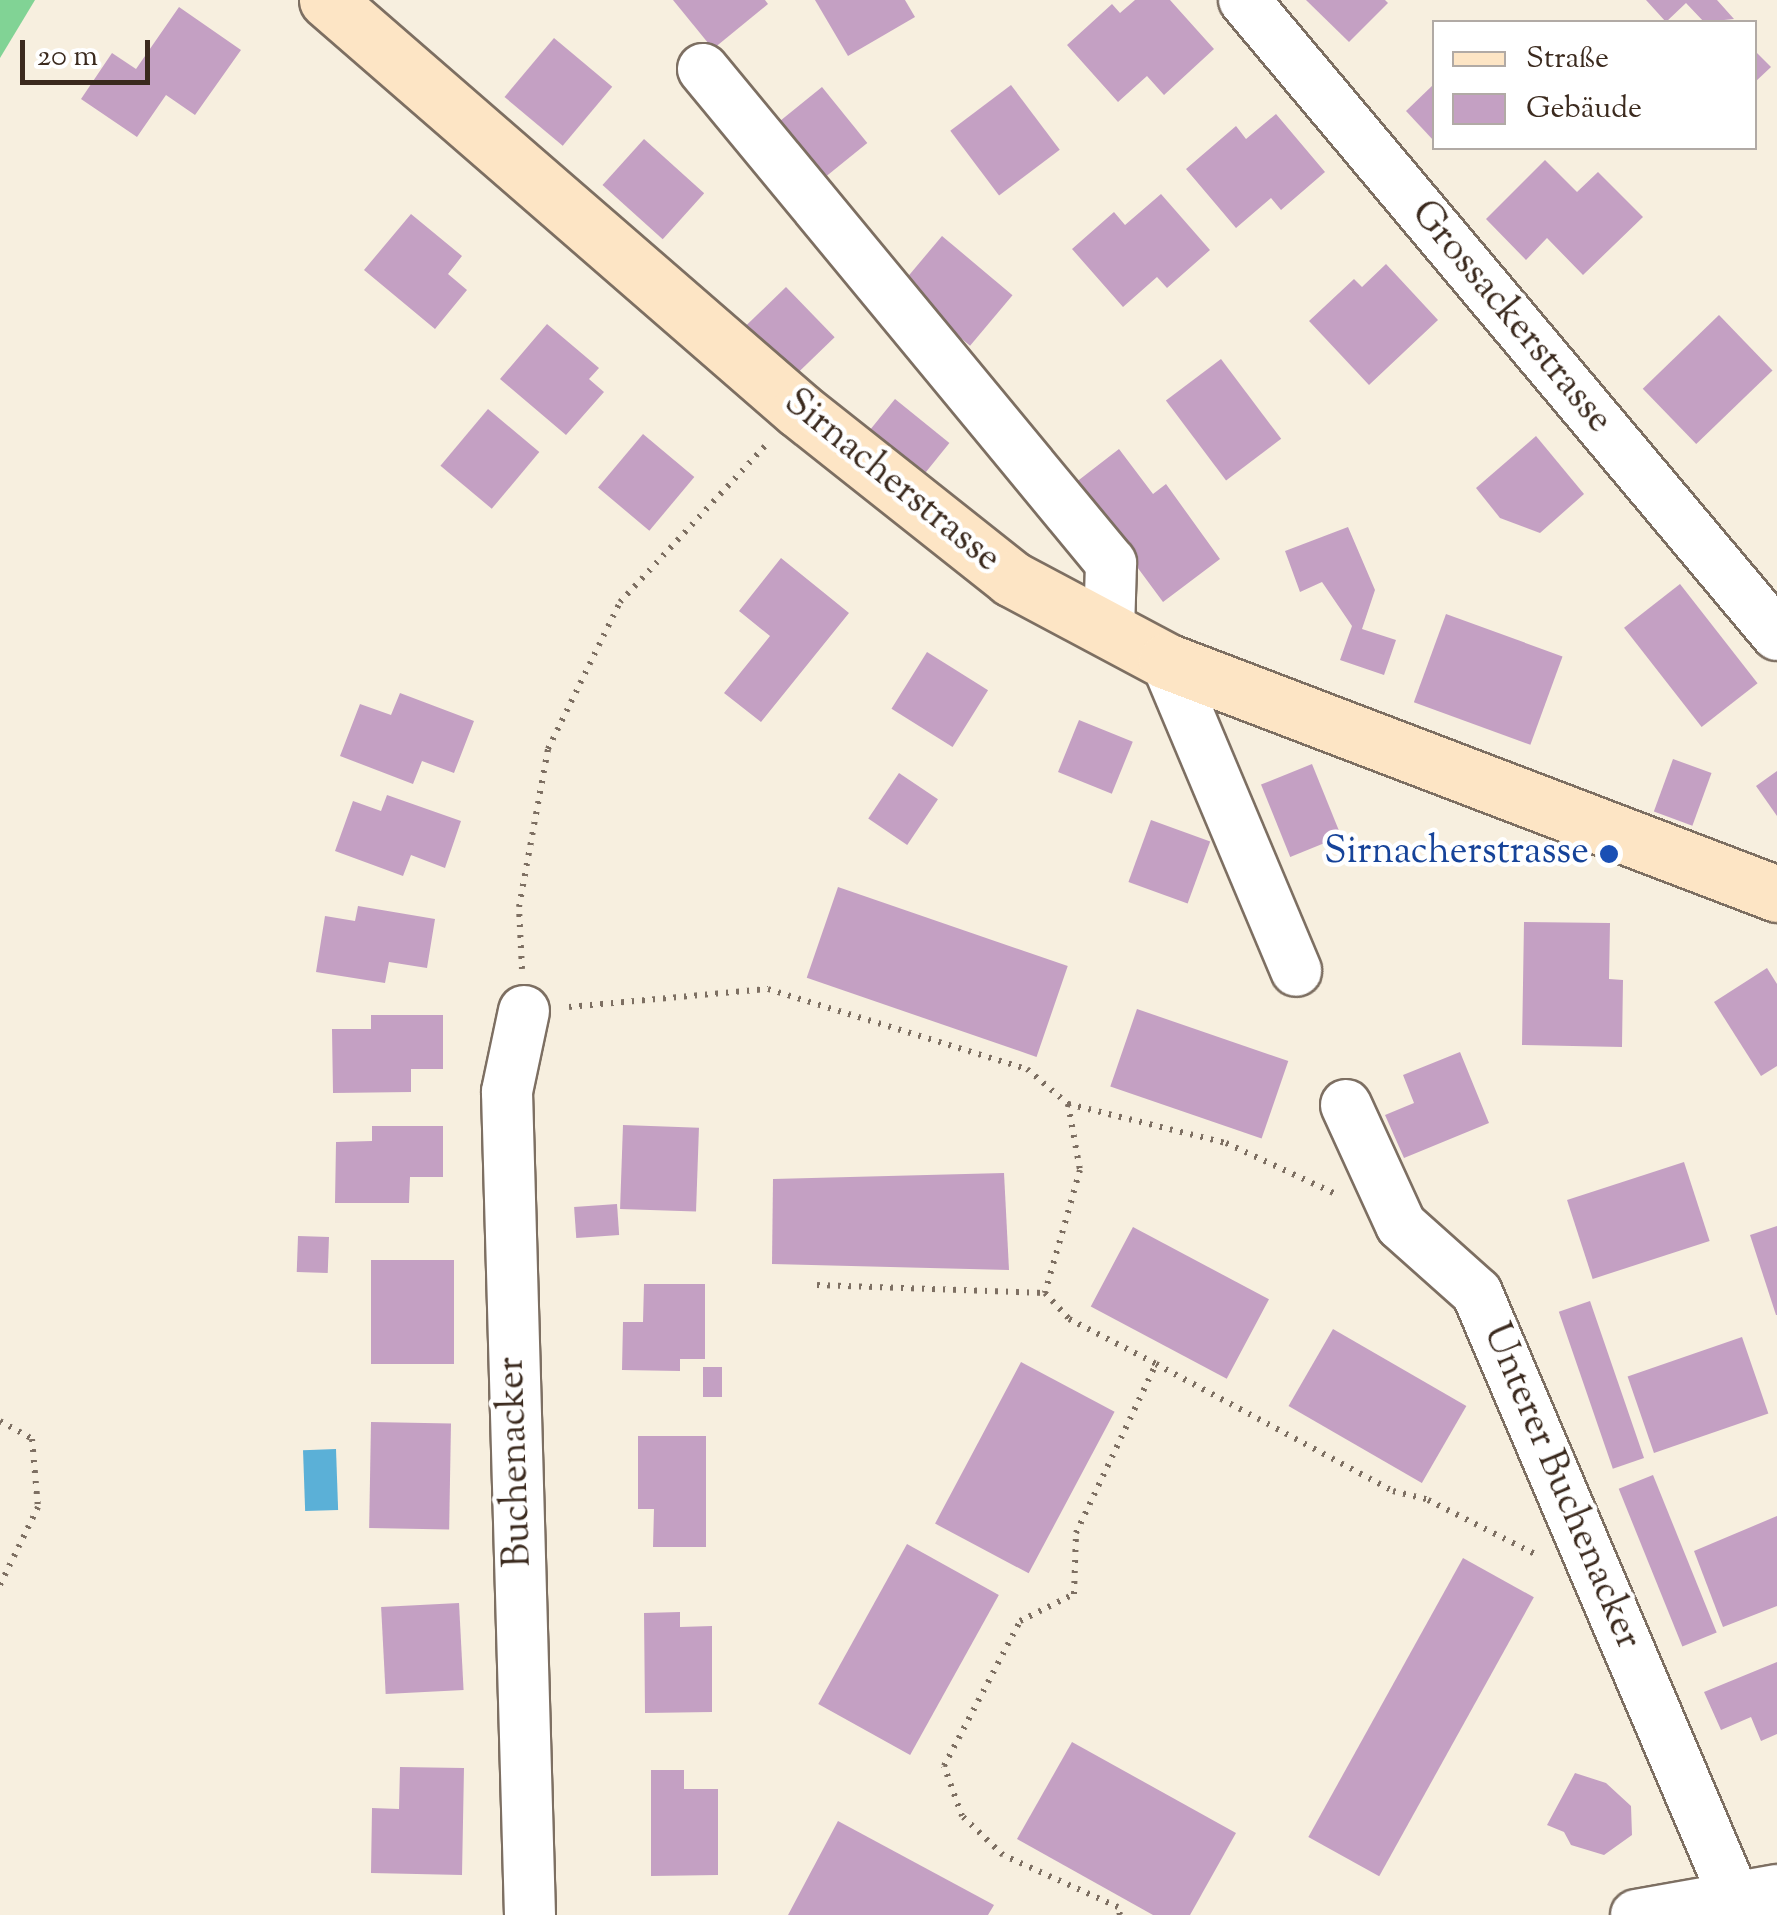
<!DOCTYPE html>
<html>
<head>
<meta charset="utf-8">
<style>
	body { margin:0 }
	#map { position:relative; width:1777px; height:1915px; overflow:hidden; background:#f7efdf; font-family:"Sorts Mill Goudy",serif }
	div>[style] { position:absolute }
	.green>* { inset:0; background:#81d395 }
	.water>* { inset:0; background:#5bb0d7; transform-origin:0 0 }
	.building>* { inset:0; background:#c4a0c3; transform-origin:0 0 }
	.path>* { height:6px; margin-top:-3px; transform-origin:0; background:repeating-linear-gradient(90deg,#7d6f62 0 2.5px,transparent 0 10.5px) }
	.roads { filter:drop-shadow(2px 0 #7d6f62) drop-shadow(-2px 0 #7d6f62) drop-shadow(0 2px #7d6f62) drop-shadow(0 -2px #7d6f62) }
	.street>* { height:50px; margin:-25px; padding:0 25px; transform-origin:25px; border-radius:25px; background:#fff }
	.secondary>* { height:55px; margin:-27.5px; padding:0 27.5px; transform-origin:27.5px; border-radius:27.5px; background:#fde5c5 }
	.dots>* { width:28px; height:28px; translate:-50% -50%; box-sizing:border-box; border:5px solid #fff; border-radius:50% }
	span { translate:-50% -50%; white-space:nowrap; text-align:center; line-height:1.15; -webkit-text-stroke:9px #fff; paint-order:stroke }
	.street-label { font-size:38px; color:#3b2a1e }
	.transit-label { font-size:38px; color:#164399 }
	.right { translate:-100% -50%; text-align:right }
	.legend { position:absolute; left:1432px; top:20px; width:325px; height:130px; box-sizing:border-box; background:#fff; border:2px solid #b1aaa5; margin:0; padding:12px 18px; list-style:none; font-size:30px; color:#3b2a1e }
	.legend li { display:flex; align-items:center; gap:20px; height:50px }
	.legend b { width:50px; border:2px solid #b1aaa5 }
	.scale { position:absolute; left:20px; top:40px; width:130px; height:45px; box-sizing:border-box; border:5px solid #3b2a1e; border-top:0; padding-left:12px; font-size:30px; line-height:35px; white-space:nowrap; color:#3b2a1e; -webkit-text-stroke:8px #fff; paint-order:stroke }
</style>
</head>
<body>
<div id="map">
	<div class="green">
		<div style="clip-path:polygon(0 0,35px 0,0 58px)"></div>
	</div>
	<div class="water">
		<div style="left:336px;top:1449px;width:61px;height:33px;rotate:88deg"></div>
	</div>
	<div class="building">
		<div style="clip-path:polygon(673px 0,765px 0,768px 4px,713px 49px)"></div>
		<div style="clip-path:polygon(815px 0,905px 0,915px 17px,848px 56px)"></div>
		<div style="clip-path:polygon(1135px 0,1170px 0,1214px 49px,1164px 95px,1147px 76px,1118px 102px,1067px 45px,1112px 4px,1120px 13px)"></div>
		<div style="clip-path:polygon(1306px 0,1385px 0,1388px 3px,1349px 42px)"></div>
		<div style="clip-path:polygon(1646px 0,1717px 0,1734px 19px,1704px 22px,1686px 3px,1666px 22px)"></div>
		<div style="clip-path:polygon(179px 7px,241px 50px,195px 115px,166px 95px,137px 137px,81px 99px,112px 53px,136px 69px)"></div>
		<div style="left:554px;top:38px;width:76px;height:77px;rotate:40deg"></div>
		<div style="clip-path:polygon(1754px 50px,1771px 67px,1754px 83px)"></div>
		<div style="clip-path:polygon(1434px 84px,1434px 141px,1406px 111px)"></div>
		<div style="left:1011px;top:85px;width:81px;height:76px;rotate:53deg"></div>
		<div style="left:822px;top:87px;width:72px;height:58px;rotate:51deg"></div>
		<div style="clip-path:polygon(1276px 114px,1325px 172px,1281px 210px,1271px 198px,1236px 228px,1186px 169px,1236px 126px,1246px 139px)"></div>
		<div style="left:644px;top:139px;width:81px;height:62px;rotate:42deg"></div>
		<div style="clip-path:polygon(1545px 160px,1577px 192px,1598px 172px,1643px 217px,1583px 275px,1547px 238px,1526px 260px,1486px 219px)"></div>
		<div style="clip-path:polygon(1161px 194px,1210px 250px,1167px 288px,1157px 277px,1123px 307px,1072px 249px,1114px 212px,1125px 225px)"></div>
		<div style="clip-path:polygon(411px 214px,462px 256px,448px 274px,467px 290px,435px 329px,364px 270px)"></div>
		<div style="left:942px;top:236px;width:92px;height:66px;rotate:40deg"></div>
		<div style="clip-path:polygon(1386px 264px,1438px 320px,1369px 385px,1309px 321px,1354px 279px,1362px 287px)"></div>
		<div style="left:786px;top:287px;width:70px;height:73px;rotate:46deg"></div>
		<div style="left:1719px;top:315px;width:77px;height:106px;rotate:46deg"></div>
		<div style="clip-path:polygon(547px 324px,599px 368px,589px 379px,604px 392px,566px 435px,500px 379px)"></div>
		<div style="left:1221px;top:359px;width:100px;height:69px;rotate:53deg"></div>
		<div style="left:895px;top:399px;width:70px;height:60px;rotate:39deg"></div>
		<div style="left:488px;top:409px;width:67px;height:74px;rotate:40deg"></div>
		<div style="left:643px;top:434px;width:67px;height:70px;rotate:40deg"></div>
		<div style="clip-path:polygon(1536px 436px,1584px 494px,1540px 533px,1500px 518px,1476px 488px)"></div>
		<div style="clip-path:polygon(1119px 449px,1153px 494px,1166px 484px,1220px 559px,1163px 602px,1075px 483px)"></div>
		<div style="clip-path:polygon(1348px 527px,1375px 590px,1362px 629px,1396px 640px,1384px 675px,1340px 660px,1352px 626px,1322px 582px,1300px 592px,1285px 551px)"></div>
		<div style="clip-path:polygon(781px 558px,849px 613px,761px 722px,724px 693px,770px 636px,739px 611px)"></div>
		<div style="left:1680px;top:584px;width:126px;height:71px;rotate:52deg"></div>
		<div style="left:1446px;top:614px;width:124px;height:94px;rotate:20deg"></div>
		<div style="left:927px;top:652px;width:72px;height:67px;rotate:32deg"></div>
		<div style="clip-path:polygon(400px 693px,474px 721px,454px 773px,422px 761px,413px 784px,340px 756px,360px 704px,391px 715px)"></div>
		<div style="left:1079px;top:720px;width:58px;height:56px;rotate:22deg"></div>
		<div style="left:1673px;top:759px;width:41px;height:56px;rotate:20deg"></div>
		<div style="left:1312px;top:764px;width:78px;height:55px;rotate:68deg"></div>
		<div style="clip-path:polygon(1777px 771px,1777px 816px,1756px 786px)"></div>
		<div style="left:899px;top:773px;width:47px;height:55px;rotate:34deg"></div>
		<div style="clip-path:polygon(387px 795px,461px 821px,445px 868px,411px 855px,403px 876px,335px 851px,353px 801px,381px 811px)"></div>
		<div style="left:1151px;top:820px;width:63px;height:66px;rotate:20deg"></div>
		<div style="left:838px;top:887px;width:243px;height:96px;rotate:19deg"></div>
		<div style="clip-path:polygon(358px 906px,435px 919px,427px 968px,389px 962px,385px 983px,316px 972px,325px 916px,355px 921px)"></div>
		<div style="clip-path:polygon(1524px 922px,1610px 923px,1609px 979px,1623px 980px,1622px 1047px,1522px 1045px)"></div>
		<div style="clip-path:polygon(1767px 968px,1777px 984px,1777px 1066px,1761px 1076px,1714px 1002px)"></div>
		<div style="left:1137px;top:1009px;width:160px;height:82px;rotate:19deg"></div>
		<div style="clip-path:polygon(371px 1015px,443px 1015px,443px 1069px,411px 1069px,411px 1092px,333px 1093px,332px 1029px,371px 1029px)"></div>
		<div style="clip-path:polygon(1460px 1052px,1489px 1123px,1404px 1158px,1385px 1115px,1414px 1103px,1403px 1075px)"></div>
		<div style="left:623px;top:1125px;width:76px;height:84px;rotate:2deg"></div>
		<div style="clip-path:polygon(372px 1126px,443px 1126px,443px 1177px,410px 1177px,409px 1203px,335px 1203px,336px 1142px,372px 1141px)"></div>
		<div style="left:1684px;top:1162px;width:83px;height:123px;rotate:72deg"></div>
		<div style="clip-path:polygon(1004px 1173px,1009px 1270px,772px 1264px,773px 1179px)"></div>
		<div style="left:617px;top:1204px;width:31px;height:43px;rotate:86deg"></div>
		<div style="clip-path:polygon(1777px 1226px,1777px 1315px,1776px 1315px,1750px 1235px)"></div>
		<div style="left:1133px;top:1227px;width:154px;height:90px;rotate:28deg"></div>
		<div style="left:298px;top:1236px;width:31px;height:36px;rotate:2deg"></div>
		<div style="left:454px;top:1260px;width:104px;height:83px;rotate:90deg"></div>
		<div style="clip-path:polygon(644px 1284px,705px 1284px,705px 1359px,680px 1359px,680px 1371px,622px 1370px,623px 1322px,643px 1322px)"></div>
		<div style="left:1590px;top:1301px;width:166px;height:33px;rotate:71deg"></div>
		<div style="left:1333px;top:1329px;width:154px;height:89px;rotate:30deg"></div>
		<div style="left:1742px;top:1337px;width:81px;height:121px;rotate:71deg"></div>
		<div style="left:1021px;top:1362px;width:106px;height:183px;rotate:28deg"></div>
		<div style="left:703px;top:1367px;width:19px;height:30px"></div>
		<div style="left:371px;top:1422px;width:80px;height:106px;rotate:1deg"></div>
		<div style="clip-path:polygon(638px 1436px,706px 1436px,706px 1547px,653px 1547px,654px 1509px,638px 1509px)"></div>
		<div style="left:1653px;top:1475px;width:170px;height:37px;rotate:68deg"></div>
		<div style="clip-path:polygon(1777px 1516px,1777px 1606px,1723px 1627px,1694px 1551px)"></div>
		<div style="left:907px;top:1544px;width:105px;height:183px;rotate:29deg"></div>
		<div style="left:1463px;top:1558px;width:81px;height:319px;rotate:29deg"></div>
		<div style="left:459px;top:1603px;width:87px;height:78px;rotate:87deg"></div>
		<div style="clip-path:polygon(680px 1612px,680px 1627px,712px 1626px,712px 1712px,645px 1713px,644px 1613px)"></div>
		<div style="clip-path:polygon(1777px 1662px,1777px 1734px,1761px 1741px,1751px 1717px,1721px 1730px,1704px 1692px)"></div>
		<div style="clip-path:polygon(1072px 1742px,1236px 1833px,1190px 1915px,1153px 1915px,1017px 1839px)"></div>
		<div style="clip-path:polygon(400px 1767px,464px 1768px,462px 1875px,371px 1873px,372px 1808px,399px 1809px)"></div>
		<div style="clip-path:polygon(651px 1770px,684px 1770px,684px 1789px,718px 1789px,718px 1875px,651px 1876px)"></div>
		<div style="clip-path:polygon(1575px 1773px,1606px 1783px,1631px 1806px,1632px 1835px,1604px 1855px,1571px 1845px,1564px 1832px,1547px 1825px)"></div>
		<div style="clip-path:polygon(838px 1821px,994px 1905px,988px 1915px,788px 1915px)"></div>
	</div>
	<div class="path">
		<div style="left:522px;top:969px;width:62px;rotate:-92.8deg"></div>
		<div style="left:519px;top:907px;width:161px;rotate:-79.6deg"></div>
		<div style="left:548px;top:749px;width:164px;rotate:-63.9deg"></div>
		<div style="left:620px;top:602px;width:216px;rotate:-47.1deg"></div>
		<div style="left:569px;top:1007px;width:200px;rotate:-5.2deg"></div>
		<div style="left:768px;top:989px;width:271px;rotate:17.2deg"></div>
		<div style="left:1027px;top:1069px;width:54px;rotate:40.5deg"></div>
		<div style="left:1068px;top:1104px;width:67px;rotate:79.7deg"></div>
		<div style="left:1080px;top:1170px;width:128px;rotate:105.9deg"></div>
		<div style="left:1045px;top:1293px;width:35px;rotate:47deg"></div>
		<div style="left:1069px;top:1319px;width:98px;rotate:27.3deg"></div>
		<div style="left:1068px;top:1104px;width:163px;rotate:13.9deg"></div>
		<div style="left:1226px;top:1143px;width:121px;rotate:24.9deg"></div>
		<div style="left:817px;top:1285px;width:228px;rotate:2deg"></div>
		<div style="left:0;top:1421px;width:37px;rotate:29deg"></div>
		<div style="left:32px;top:1439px;width:68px;rotate:85deg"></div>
		<div style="left:38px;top:1507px;width:87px;rotate:116deg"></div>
		<div style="left:1120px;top:1915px;width:8px;rotate:-104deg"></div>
		<div style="left:1118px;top:1907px;width:126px;rotate:-155.7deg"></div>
		<div style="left:1003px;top:1855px;width:57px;rotate:-136.4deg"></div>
		<div style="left:962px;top:1816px;width:53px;rotate:-109.8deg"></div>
		<div style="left:944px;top:1766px;width:164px;rotate:-62.3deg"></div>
		<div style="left:1020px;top:1621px;width:60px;rotate:-26.6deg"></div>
		<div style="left:1074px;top:1594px;width:61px;rotate:-88.1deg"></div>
		<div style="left:1076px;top:1533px;width:187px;rotate:-64.7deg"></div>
		<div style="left:1156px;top:1364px;width:269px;rotate:28.2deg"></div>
		<div style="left:1393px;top:1491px;width:36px;rotate:14deg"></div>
		<div style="left:1428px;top:1500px;width:122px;rotate:26.8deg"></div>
	</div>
	<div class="roads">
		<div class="street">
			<div style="left:1244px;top:0;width:829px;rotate:49.99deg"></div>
			<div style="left:703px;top:69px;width:641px;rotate:50.45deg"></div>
			<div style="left:1111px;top:563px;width:69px;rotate:91.7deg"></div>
			<div style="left:1166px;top:661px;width:336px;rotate:67.2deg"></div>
			<div style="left:524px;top:1011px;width:83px;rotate:101.9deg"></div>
			<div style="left:507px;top:1092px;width:823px;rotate:88.4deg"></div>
			<div style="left:1346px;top:1105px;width:132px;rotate:65.4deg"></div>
			<div style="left:1401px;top:1225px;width:102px;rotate:41.8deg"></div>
			<div style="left:1477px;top:1293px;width:655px;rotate:66.92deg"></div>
			<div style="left:1636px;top:1915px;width:143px;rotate:-10.1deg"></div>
		</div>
		<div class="secondary">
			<div style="left:327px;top:0;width:625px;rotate:40.98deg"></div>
			<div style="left:799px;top:410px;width:272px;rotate:38.4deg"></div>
			<div style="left:1012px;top:579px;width:174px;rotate:28deg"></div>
			<div style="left:1166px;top:661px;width:654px;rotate:20.87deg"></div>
		</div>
	</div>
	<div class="dots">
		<div style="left:1609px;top:854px;background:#1a4fb4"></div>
	</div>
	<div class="street-label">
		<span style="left:1510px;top:318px;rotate:50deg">Grossackerstrasse</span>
		<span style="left:891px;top:482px;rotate:39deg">Sirnacherstrasse</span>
		<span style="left:517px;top:1462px;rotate:-92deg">Buchenacker</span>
		<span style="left:1560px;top:1487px;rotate:67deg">Unterer Buchenacker</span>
	</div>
	<div class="transit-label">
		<span class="right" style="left:1589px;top:854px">Sirnacherstrasse</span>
	</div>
	<ul class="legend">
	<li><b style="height:12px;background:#fde5c5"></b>Straße</li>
	<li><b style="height:28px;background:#c4a0c3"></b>Gebäude</li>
	</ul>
	<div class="scale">20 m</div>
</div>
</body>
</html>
